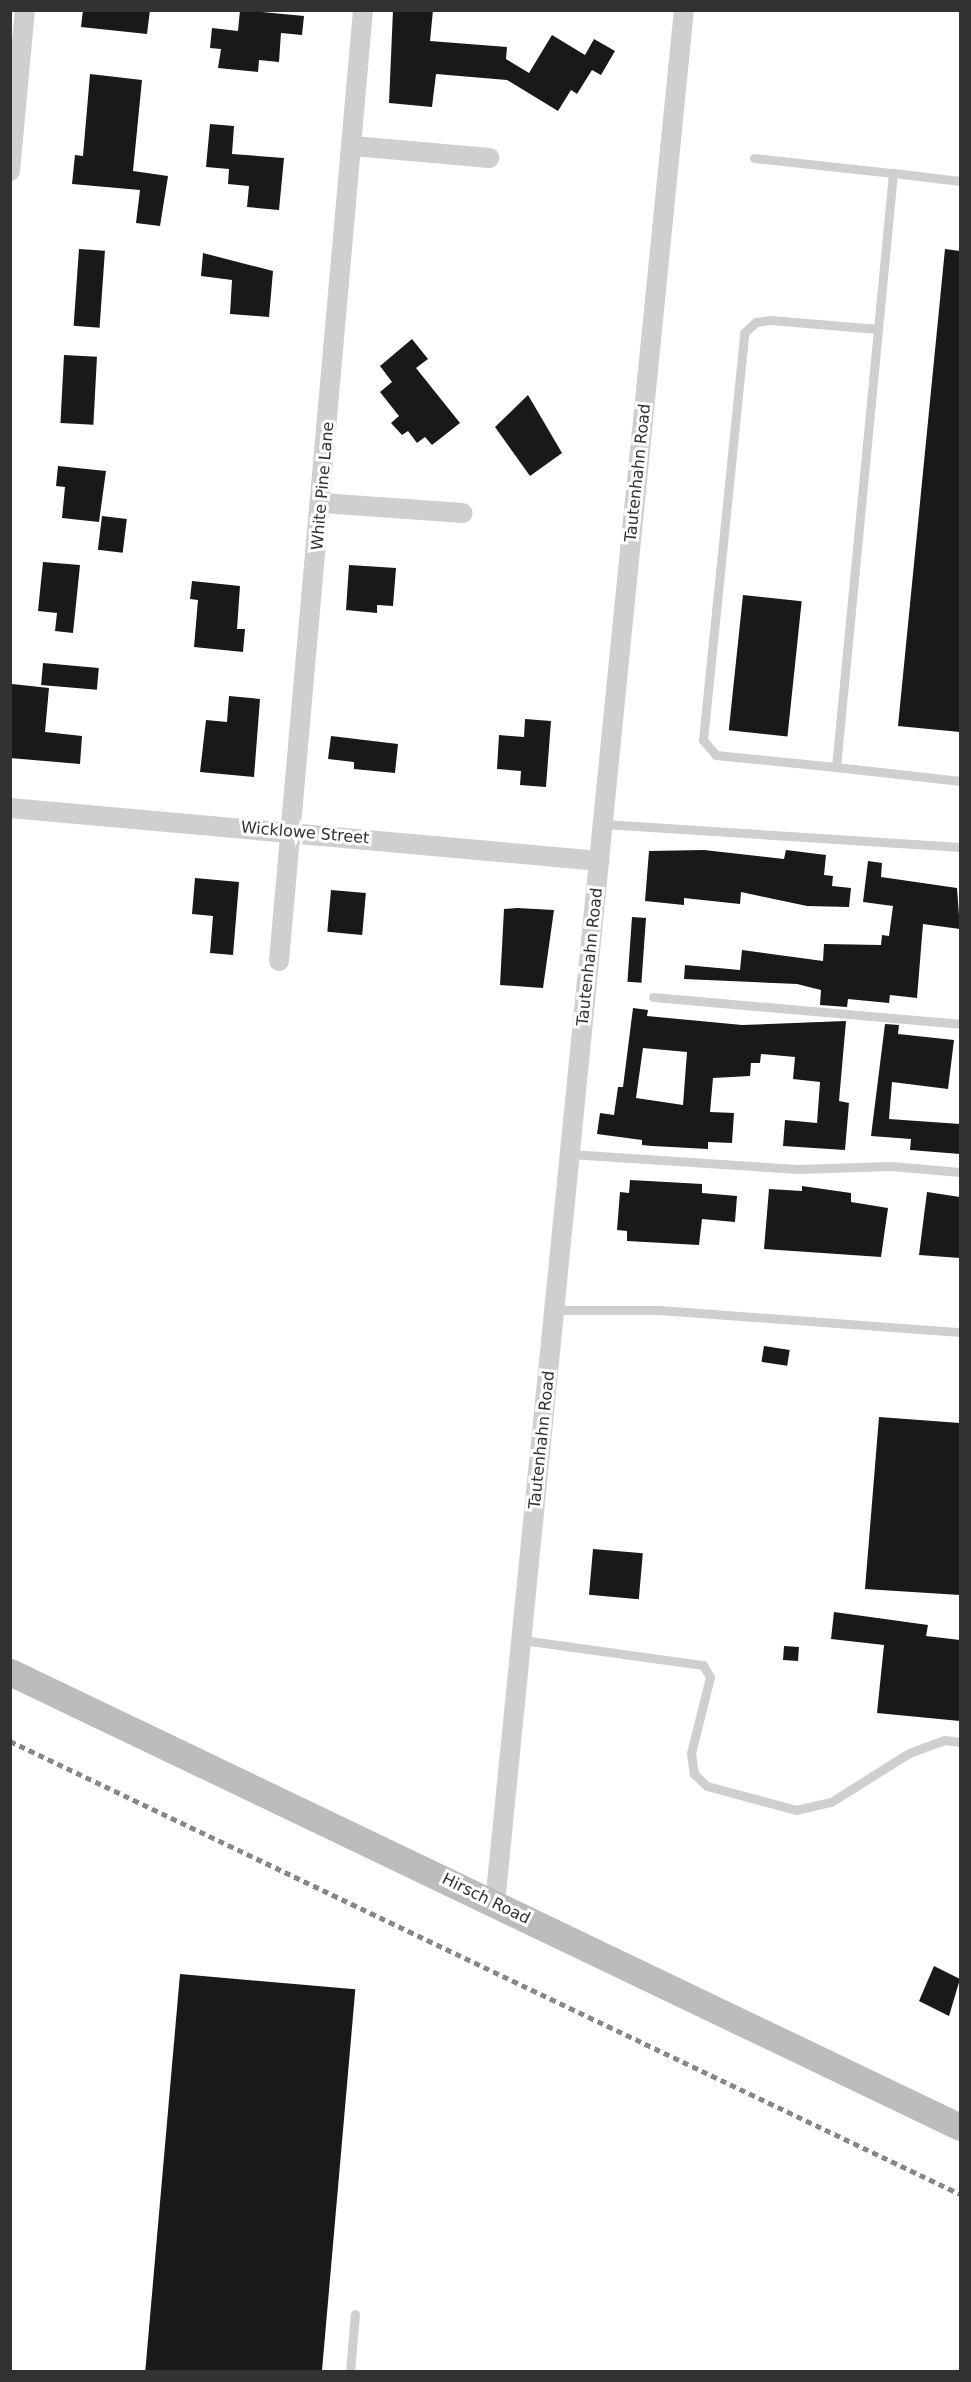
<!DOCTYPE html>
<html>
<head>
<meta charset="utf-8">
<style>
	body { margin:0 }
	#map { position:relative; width:971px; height:2382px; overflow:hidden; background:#fff; font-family:"DejaVu Sans",sans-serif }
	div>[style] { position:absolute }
	.building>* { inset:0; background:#191919; transform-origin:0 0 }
	.lane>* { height:9px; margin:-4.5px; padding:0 4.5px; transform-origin:4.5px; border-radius:4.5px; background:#cfcfcf }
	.street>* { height:20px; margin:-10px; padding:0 10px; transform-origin:10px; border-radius:10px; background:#cfcfcf }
	.secondary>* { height:27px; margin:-13.5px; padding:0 13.5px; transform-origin:13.5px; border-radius:13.5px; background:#bcbcbc }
	.rail>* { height:4.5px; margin-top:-2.25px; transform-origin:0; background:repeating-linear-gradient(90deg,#878787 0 6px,transparent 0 10.5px) }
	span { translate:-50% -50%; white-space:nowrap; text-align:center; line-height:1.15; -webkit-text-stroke:6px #fff; paint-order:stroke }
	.street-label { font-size:16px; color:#323232 }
	.frame { position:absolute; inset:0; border:12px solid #323232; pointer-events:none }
</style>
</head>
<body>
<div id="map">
	<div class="building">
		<div style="clip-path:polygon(83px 10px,150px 10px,147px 34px,81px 27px)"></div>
		<div style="clip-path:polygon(240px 10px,304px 16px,302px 35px,281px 33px,279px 62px,259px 60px,258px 72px,218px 68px,221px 49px,210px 48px,212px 28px,238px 31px)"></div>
		<div style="clip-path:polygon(393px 10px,433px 10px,430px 41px,507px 47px,506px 59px,529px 73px,552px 35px,585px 55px,594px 39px,615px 51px,601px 75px,592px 70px,577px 94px,571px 90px,558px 111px,507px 80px,436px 74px,432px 107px,389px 103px)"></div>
		<div style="clip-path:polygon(90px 74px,142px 80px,133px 171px,168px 176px,160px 226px,136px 223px,140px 190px,72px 184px,75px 155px,83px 156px)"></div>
		<div style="clip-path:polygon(210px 124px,234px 126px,232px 154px,284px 158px,279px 210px,247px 207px,249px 186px,228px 184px,229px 169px,206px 167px)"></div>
		<div style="left:79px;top:249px;width:26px;height:77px;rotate:4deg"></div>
		<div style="clip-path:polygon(945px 249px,960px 251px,960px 732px,898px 726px)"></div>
		<div style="clip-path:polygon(203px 253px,273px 271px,269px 317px,230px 314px,232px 280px,201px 276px)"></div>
		<div style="clip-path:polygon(412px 339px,428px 359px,416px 368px,460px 423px,432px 445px,425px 437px,417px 443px,408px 431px,402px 435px,391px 423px,399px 416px,380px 392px,392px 382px,380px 366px)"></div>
		<div style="left:64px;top:355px;width:33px;height:68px;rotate:3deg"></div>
		<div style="clip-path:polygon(528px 395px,562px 453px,530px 476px,495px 427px)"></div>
		<div style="clip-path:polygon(58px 466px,106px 471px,99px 522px,62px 518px,65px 487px,56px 486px)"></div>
		<div style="left:102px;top:516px;width:25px;height:34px;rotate:7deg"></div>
		<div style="clip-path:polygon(43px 562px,80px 565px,73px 633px,55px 631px,57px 613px,38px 611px)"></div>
		<div style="clip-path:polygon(349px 565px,396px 568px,393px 606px,377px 605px,377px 613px,346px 610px)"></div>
		<div style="clip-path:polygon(192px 581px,240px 586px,237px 629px,245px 629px,243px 652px,194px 647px,198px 600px,190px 599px)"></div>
		<div style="left:743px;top:595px;width:59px;height:136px;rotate:6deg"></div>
		<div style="left:43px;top:663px;width:56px;height:22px;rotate:5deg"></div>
		<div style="clip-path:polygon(12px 684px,49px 688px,45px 732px,82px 736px,80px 764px,10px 758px)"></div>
		<div style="clip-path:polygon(229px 696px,260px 699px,254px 777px,200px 772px,206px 720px,227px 722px)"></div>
		<div style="clip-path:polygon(525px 719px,551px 721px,546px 787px,520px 785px,521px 771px,497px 769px,499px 735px,524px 737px)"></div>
		<div style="clip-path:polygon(331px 736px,398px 744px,395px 773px,354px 769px,354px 762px,328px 759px)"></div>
		<div style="clip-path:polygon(704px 850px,784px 859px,786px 850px,826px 855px,824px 875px,833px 876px,832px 886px,851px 888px,849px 907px,807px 906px,741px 892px,740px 904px,684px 898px,684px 905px,645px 901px,649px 851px)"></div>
		<div style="clip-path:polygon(868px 861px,882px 863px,881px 877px,957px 888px,960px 929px,923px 924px,917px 998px,890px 995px,889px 1003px,848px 999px,847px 1007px,820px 1005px,821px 990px,797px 984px,684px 979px,685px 965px,740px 970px,742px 950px,823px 961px,824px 944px,881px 945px,882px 935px,889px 936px,893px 906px,863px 902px)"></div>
		<div style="clip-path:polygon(195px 878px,239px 882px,233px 955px,210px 953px,213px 916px,192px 914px)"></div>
		<div style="left:331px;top:890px;width:35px;height:42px;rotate:5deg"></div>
		<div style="clip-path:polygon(517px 908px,554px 910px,543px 988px,500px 985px,504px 909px)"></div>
		<div style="left:632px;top:917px;width:14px;height:65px;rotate:4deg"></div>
		<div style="clip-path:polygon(evenodd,633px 1008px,648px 1010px,647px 1016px,742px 1025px,846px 1021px,839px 1101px,849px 1103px,845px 1150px,783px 1146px,785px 1120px,817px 1123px,820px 1082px,793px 1079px,795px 1057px,761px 1054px,760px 1063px,751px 1063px,750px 1076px,713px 1078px,710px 1112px,734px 1113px,732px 1143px,708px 1142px,708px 1149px,652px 1146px,642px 1145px,642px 1140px,597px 1134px,600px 1113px,614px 1115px,618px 1087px,623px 1087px,633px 1008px,643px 1048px,687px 1052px,683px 1105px,636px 1098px,643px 1048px)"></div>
		<div style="clip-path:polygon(885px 1024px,899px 1025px,898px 1034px,954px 1040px,948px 1089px,892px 1082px,889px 1119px,960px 1124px,960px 1154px,910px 1150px,911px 1139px,871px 1136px)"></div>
		<div style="clip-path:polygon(630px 1180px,702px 1184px,702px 1193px,737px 1196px,735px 1222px,702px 1219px,699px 1245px,627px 1241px,627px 1231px,617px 1230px,620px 1192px,629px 1193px)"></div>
		<div style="clip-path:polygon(802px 1186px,851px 1193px,851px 1202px,888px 1208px,881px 1257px,764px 1249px,769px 1189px,802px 1191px)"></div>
		<div style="clip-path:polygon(927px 1192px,960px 1197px,960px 1258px,919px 1255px)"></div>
		<div style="left:764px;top:1346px;width:26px;height:16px;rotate:9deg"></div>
		<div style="clip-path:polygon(879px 1417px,960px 1423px,960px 1595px,865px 1589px)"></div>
		<div style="left:593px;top:1549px;width:50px;height:46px;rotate:5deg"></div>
		<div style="clip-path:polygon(834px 1612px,928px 1625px,926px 1636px,960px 1640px,960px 1721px,877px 1713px,884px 1645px,831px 1639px)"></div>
		<div style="left:784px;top:1646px;width:15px;height:14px;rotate:4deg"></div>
		<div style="clip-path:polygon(934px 1966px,960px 1979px,949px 2016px,919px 2001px)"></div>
		<div style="left:180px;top:1974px;width:176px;height:400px;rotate:5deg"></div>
	</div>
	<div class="lane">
		<div style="left:754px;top:158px;width:140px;rotate:6.2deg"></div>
		<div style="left:960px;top:181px;width:67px;rotate:-173.2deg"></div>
		<div style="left:893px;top:173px;width:597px;rotate:95.48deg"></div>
		<div style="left:836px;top:767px;width:125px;rotate:6.4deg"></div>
		<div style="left:836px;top:767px;width:121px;rotate:-174.3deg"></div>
		<div style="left:716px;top:755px;width:20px;rotate:-131deg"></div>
		<div style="left:703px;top:740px;width:409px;rotate:-84.2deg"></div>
		<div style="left:744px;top:333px;width:16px;rotate:-43deg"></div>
		<div style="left:756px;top:322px;width:15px;rotate:-8deg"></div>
		<div style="left:771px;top:320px;width:107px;rotate:4.8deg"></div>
		<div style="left:604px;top:824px;width:357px;rotate:3.7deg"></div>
		<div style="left:653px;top:997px;width:308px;rotate:5deg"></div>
		<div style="left:570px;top:1154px;width:228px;rotate:3.8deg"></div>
		<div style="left:798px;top:1169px;width:93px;rotate:-1.8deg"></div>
		<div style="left:891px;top:1166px;width:69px;rotate:5deg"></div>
		<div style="left:555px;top:1310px;width:104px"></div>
		<div style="left:659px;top:1310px;width:302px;rotate:4.2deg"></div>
		<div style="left:522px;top:1640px;width:183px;rotate:7.9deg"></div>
		<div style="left:703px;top:1665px;width:14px;rotate:60deg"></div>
		<div style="left:710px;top:1677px;width:78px;rotate:104deg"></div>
		<div style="left:691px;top:1753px;width:21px;rotate:82deg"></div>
		<div style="left:694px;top:1774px;width:18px;rotate:43deg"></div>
		<div style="left:707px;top:1786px;width:92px;rotate:15.1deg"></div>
		<div style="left:796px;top:1810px;width:36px;rotate:-13deg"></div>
		<div style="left:831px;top:1802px;width:92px;rotate:-32.1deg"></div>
		<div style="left:909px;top:1753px;width:37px;rotate:-20deg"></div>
		<div style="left:944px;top:1740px;width:16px;rotate:7deg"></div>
		<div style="left:350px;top:2372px;width:58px;rotate:-85.1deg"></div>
	</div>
	<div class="street">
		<div style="left:353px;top:146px;width:137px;rotate:5deg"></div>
		<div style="left:10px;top:171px;width:162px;rotate:-84.7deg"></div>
		<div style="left:322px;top:503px;width:141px;rotate:4.1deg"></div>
		<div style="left:10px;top:808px;width:592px;rotate:5.13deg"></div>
		<div style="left:279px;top:961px;width:955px;rotate:-84.95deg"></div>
		<div style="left:495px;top:1903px;width:1902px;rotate:-84.3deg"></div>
	</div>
	<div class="secondary">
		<div style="left:10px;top:1672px;width:1053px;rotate:25.59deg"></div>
	</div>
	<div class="rail">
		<div style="left:10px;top:1741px;width:1052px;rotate:25.49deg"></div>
	</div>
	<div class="street-label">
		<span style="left:638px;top:473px;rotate:-84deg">Tautenhahn Road</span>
		<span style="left:323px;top:486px;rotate:-85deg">White Pine Lane</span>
		<span style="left:305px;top:833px;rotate:5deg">Wicklowe Street</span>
		<span style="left:590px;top:957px;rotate:-84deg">Tautenhahn Road</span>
		<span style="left:542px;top:1440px;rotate:-84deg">Tautenhahn Road</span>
		<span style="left:486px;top:1899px;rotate:26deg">Hirsch Road</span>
	</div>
	<div class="frame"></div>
</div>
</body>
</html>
